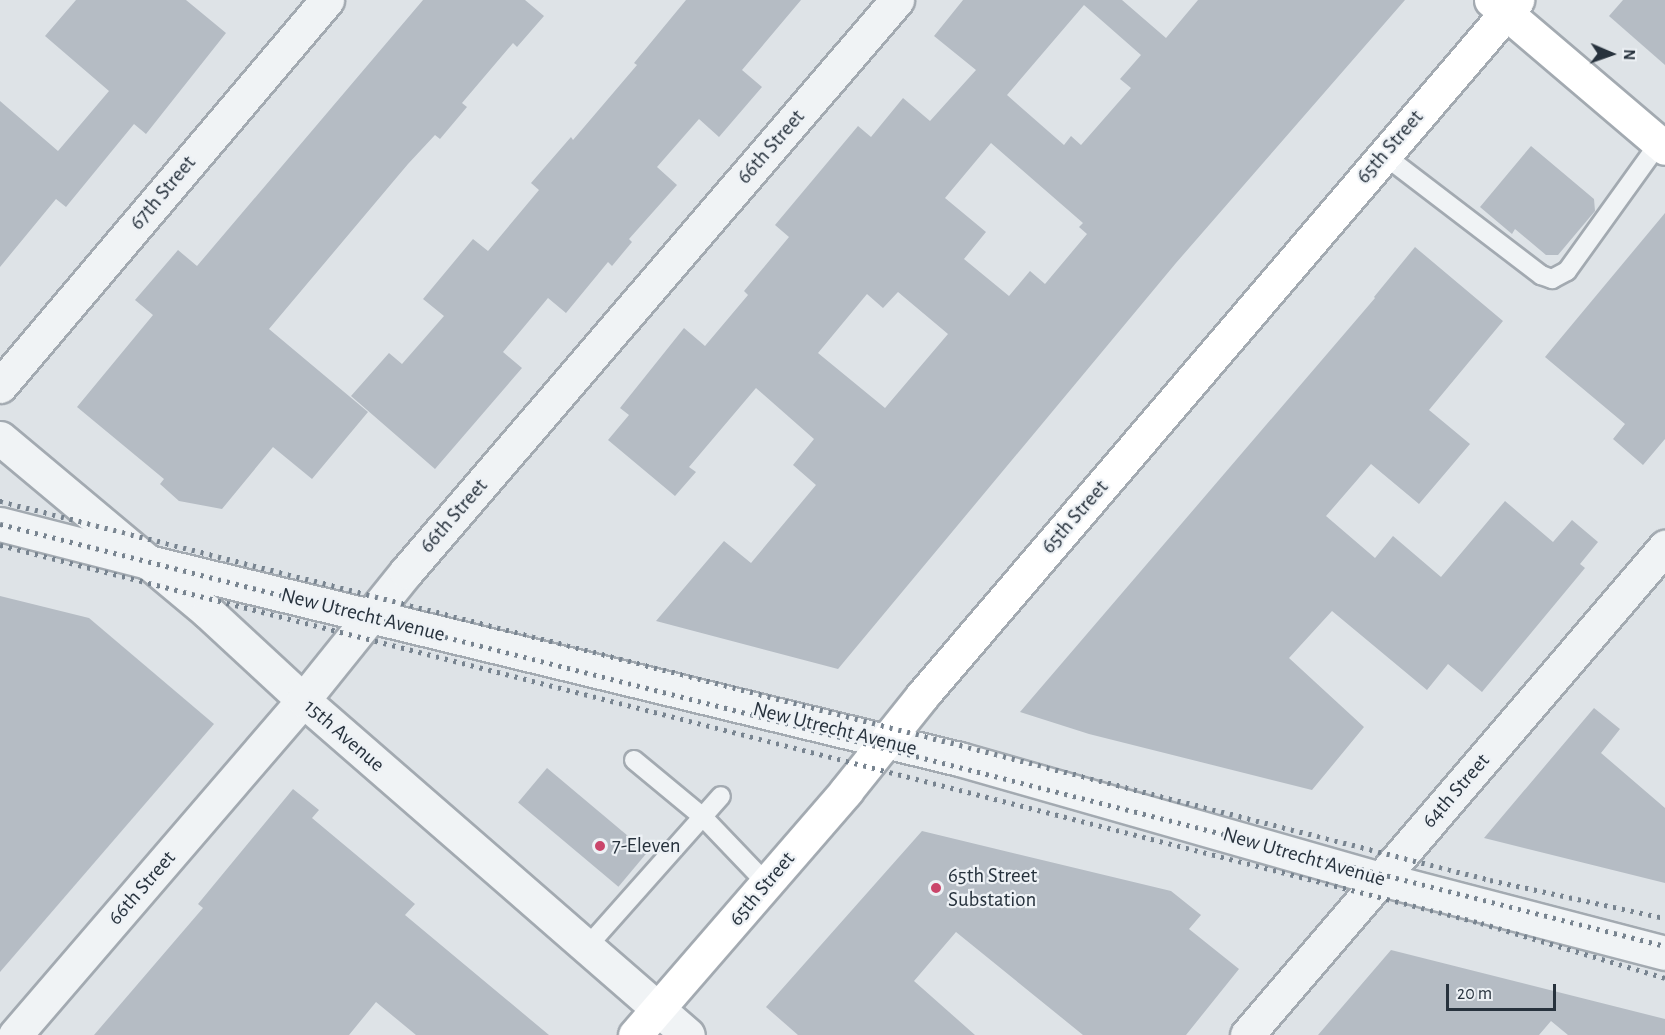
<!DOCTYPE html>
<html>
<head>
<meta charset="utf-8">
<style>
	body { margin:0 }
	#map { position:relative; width:1665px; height:1035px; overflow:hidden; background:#dee3e7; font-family:"Alegreya Sans",sans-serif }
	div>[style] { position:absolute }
	.building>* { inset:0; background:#b5bcc4; transform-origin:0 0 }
	.roads { filter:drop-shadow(2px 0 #a3aab1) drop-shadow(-2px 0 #a3aab1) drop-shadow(0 2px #a3aab1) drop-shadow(0 -2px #a3aab1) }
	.service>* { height:18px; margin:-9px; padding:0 9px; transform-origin:9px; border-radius:9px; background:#f0f3f5 }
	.minor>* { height:33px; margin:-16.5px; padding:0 16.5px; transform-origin:16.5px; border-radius:16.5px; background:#f0f3f5 }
	.tertiary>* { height:33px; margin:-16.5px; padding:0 16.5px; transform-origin:16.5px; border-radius:16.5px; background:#f0f3f5 }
	.secondary>* { height:33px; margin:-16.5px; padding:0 16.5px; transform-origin:16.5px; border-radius:16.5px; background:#fff }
	.rail>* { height:4.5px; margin-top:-2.25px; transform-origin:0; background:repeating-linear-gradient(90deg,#788490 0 3px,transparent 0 9px) }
	.dots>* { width:16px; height:16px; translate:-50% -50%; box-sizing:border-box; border:3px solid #edf1f5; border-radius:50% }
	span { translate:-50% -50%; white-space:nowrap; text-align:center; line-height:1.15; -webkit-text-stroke:4.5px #edf1f5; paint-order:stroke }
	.street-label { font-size:21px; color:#27323d }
	.poi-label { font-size:21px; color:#27323d }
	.left { translate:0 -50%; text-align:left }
	.north { position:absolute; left:1581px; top:24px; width:60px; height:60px; -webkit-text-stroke:4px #edf1f5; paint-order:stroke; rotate:92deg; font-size:16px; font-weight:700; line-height:24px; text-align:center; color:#27323d }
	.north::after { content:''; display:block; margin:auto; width:21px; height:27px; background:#27323d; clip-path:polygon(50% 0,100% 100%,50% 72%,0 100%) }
	.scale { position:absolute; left:1446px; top:984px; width:110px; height:27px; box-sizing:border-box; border:3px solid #27323d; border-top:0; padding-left:8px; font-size:18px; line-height:21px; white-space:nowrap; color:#27323d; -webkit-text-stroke:4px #edf1f5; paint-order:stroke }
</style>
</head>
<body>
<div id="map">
	<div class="building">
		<div style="clip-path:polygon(76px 0,186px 0,226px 33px,146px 134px,134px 124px,66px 207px,56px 199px,0 267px,0 101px,58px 151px,109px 91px,45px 36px)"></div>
		<div style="clip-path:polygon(423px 0,525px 0,544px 16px,517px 47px,513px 43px,462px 103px,467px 107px,440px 139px,435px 135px,408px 164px,269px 329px,368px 412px,312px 479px,273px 447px,222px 509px,179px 501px,160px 484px,164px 479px,77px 407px,153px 315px,135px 300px,178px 250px,197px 266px)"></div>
		<div style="clip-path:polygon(686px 0,801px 0,742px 70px,762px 87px,719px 137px,699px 119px,657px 167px,677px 185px,629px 239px,632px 242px,612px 266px,608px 262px,566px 313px,548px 298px,503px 352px,522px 368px,435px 469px,351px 396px,389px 353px,402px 364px,444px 316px,423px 299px,473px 239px,488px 251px,539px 190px,531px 183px,571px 137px,573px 140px,637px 65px,634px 63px)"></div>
		<div style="clip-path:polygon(evenodd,963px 0,1122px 0,1166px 38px,1198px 0,1405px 0,1176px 263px,838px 669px,656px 621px,724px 541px,751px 563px,816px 485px,793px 465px,814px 439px,756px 388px,689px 467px,696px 472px,675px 496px,608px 440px,629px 415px,620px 408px,684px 328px,705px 346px,748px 295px,744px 291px,789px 237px,775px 225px,858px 126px,871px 137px,903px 98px,930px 121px,976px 70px,934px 36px,963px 0,1084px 5px,1141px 55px,1120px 79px,1131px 88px,1081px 145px,1071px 136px,1064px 145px,1007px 95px,1084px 5px,963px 0,991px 143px,1083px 223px,1079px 227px,1087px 234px,1045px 284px,1030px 271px,1009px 296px,964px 259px,986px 232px,945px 198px,991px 143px,963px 0,898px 292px,948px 334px,885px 408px,818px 353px,867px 294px,883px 308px,898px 292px)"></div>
		<div style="clip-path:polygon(1623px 0,1665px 0,1665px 65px,1609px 16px)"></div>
		<div style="clip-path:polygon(1531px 146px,1594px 199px,1595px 211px,1558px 255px,1546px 255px,1515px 229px,1512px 234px,1480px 207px)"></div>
		<div style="clip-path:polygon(1665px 213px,1665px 439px,1643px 465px,1613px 439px,1625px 424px,1545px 357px)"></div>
		<div style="clip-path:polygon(1415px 247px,1503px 321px,1429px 410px,1470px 444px,1419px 504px,1371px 464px,1326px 516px,1375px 558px,1393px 536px,1441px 577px,1505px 501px,1553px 542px,1572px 520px,1598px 542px,1580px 564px,1585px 568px,1482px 692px,1448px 664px,1427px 690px,1332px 611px,1289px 658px,1364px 727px,1312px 790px,1089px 734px,1020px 712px,1375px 298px,1374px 297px)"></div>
		<div style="clip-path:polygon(0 596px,89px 618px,214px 724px,0 972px)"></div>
		<div style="clip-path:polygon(1594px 708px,1620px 729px,1601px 753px,1665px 808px,1665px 883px,1484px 838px)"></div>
		<div style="left:547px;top:768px;width:131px;height:45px;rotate:40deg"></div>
		<div style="clip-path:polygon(293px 789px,319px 810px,312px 818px,415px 904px,405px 915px,549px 1035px,416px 1035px,376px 1002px,349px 1035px,94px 1035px,203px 908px,198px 904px)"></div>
		<div style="clip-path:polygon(922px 831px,1171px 891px,1201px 915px,1189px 929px,1239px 969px,1186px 1035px,1083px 1035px,956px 932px,914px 981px,975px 1035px,798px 1035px,766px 1007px)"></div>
		<div style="clip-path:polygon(1391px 950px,1665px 1019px,1665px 1035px,1568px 1035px,1551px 1021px,1539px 1035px,1318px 1035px)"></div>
	</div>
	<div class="roads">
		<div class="service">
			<div style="left:1384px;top:155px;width:198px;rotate:37.4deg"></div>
			<div style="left:1541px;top:275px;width:12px;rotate:20deg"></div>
			<div style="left:1552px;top:279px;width:17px;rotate:-28deg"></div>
			<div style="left:1567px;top:271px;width:158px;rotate:-54.3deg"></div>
			<div style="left:634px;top:760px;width:89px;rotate:39.6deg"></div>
			<div style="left:703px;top:817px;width:91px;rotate:46.3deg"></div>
			<div style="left:586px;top:948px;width:203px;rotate:-48.4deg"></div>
		</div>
		<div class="minor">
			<div style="left:0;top:386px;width:506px;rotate:-49.73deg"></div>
			<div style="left:0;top:438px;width:271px;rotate:39.9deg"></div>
			<div style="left:208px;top:612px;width:129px;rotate:42.8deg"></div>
			<div style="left:303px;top:700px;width:510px;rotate:41.03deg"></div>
			<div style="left:15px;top:1035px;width:442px;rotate:-49.3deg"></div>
			<div style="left:303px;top:700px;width:164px;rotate:-51.2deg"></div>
			<div style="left:406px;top:572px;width:754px;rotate:-49.36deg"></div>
			<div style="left:1247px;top:1035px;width:643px;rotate:-49.42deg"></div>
		</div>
		<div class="tertiary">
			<div style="left:0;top:524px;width:153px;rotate:14.4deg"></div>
			<div style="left:148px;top:562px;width:835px;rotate:13.65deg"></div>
			<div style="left:959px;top:759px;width:439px;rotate:15.9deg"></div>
			<div style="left:1381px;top:879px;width:293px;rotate:14.6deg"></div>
		</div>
		<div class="secondary">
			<div style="left:1491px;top:0;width:228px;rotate:40.4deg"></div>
			<div style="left:635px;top:1035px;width:323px;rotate:-49.1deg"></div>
			<div style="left:846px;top:791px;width:122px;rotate:-51.3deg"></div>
			<div style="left:922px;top:696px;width:916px;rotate:-49.47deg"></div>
		</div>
	</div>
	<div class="rail">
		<div style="left:0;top:501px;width:1537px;rotate:14.27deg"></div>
		<div style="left:1490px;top:880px;width:179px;rotate:12.3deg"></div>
		<div style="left:0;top:524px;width:1718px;rotate:14.22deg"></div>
		<div style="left:0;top:545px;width:1528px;rotate:14.32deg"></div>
		<div style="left:1481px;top:923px;width:192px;rotate:16.6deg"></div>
	</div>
	<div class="dots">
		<div style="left:600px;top:846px;background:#ca456a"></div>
		<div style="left:936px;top:888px;background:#ca456a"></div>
	</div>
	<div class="street-label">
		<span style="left:771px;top:147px;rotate:-49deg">66th Street</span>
		<span style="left:1390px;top:147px;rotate:-49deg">65th Street</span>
		<span style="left:163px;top:193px;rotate:-50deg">67th Street</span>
		<span style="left:454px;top:516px;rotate:-49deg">66th Street</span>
		<span style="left:1075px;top:517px;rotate:-49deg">65th Street</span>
		<span style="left:363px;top:615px;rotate:14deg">New Utrecht Avenue</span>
		<span style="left:835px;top:729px;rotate:14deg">New Utrecht Avenue</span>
		<span style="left:344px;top:736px;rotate:41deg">15th Avenue</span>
		<span style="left:1456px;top:791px;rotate:-49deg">64th Street</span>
		<span style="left:1304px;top:857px;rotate:16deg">New Utrecht Avenue</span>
		<span style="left:142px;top:888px;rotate:-49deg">66th Street</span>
		<span style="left:762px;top:889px;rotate:-50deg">65th Street</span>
	</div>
	<div class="poi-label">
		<span class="left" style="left:612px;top:846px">7-Eleven</span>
		<span class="left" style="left:948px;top:888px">65th Street<br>Substation</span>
	</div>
	<div class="north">N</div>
	<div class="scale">20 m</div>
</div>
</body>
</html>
